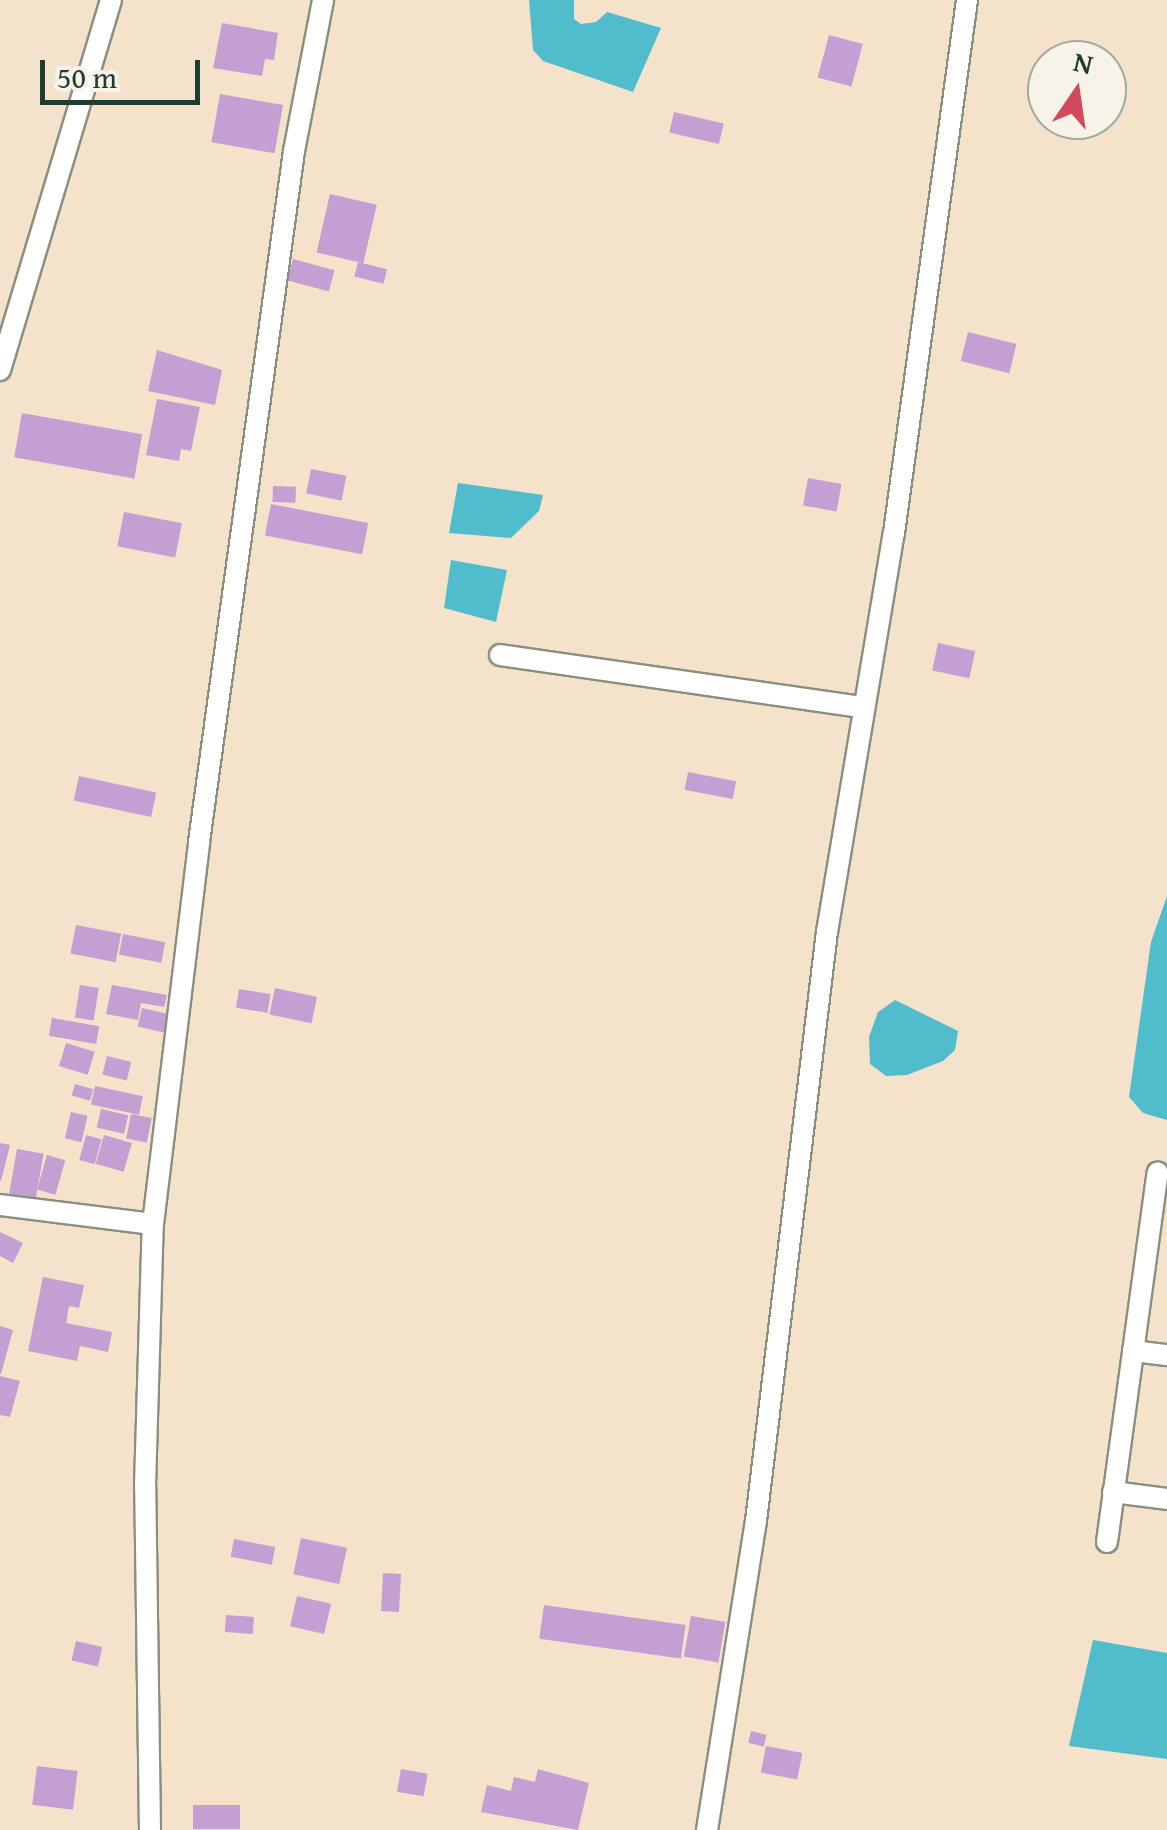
<!DOCTYPE html>
<html>
<head>
<meta charset="utf-8">
<style>
	body { margin:0 }
	#map { position:relative; width:1167px; height:1830px; overflow:hidden; background:#f4e2cb; font-family:"Gentium Book Plus",serif }
	div>[style] { position:absolute }
	.water>* { inset:0; background:#50bccc }
	.building>* { inset:0; background:#c39fd3; transform-origin:0 0 }
	.roads { filter:drop-shadow(2px 0 #8a9080) drop-shadow(-2px 0 #8a9080) drop-shadow(0 2px #8a9080) drop-shadow(0 -2px #8a9080) }
	.street>* { height:20px; margin:-10px; padding:0 10px; transform-origin:10px; border-radius:10px; background:#fff }
	span { translate:-50% -50%; white-space:nowrap; text-align:center; line-height:1.15; -webkit-text-stroke:9px #f7f3e8; paint-order:stroke }
	.north { position:absolute; left:1027px; top:40px; width:100px; height:100px; box-sizing:border-box; background:#f7f3e8; border:2px solid #a1aaa0; border-radius:50%; rotate:13deg; font-size:28px; font-weight:700; line-height:40px; text-align:center; color:#1f3d34 }
	.north::after { content:''; display:block; margin:auto; width:35px; height:45px; background:#d1495b; clip-path:polygon(50% 0,100% 100%,50% 72%,0 100%) }
	.scale { position:absolute; left:40px; top:60px; width:160px; height:45px; box-sizing:border-box; border:5px solid #1f3d34; border-top:0; padding-left:12px; font-size:30px; line-height:35px; white-space:nowrap; color:#1f3d34; -webkit-text-stroke:8px #f7f3e8; paint-order:stroke }
</style>
</head>
<body>
<div id="map">
	<div class="water">
		<div style="clip-path:polygon(529px 0,574px 0,574px 19px,581px 24px,596px 22px,607px 12px,661px 28px,633px 92px,543px 61px,533px 50px)"></div>
		<div style="clip-path:polygon(458px 483px,543px 495px,539px 511px,511px 538px,449px 533px)"></div>
		<div style="clip-path:polygon(451px 560px,507px 570px,496px 622px,444px 608px)"></div>
		<div style="clip-path:polygon(1167px 896px,1167px 1120px,1143px 1113px,1129px 1097px,1151px 942px)"></div>
		<div style="clip-path:polygon(895px 1000px,958px 1031px,955px 1050px,943px 1061px,907px 1075px,886px 1076px,870px 1064px,869px 1037px,878px 1012px)"></div>
		<div style="clip-path:polygon(1093px 1640px,1167px 1653px,1167px 1759px,1069px 1746px)"></div>
	</div>
	<div class="building">
		<div style="clip-path:polygon(222px 23px,278px 33px,274px 60px,265px 59px,262px 76px,213px 68px)"></div>
		<div style="left:829px;top:35px;width:35px;height:44px;rotate:15deg"></div>
		<div style="left:220px;top:94px;width:64px;height:49px;rotate:10deg"></div>
		<div style="left:674px;top:112px;width:51px;height:21px;rotate:13deg"></div>
		<div style="left:330px;top:194px;width:48px;height:60px;rotate:13deg"></div>
		<div style="left:293px;top:259px;width:43px;height:22px;rotate:15deg"></div>
		<div style="left:358px;top:262px;width:30px;height:15px;rotate:14deg"></div>
		<div style="left:968px;top:332px;width:50px;height:30px;rotate:14deg"></div>
		<div style="clip-path:polygon(157px 350px,222px 370px,215px 405px,148px 391px)"></div>
		<div style="clip-path:polygon(157px 399px,200px 407px,191px 451px,181px 449px,179px 461px,146px 455px)"></div>
		<div style="left:22px;top:413px;width:122px;height:45px;rotate:10deg"></div>
		<div style="left:311px;top:469px;width:36px;height:25px;rotate:11deg"></div>
		<div style="left:808px;top:478px;width:34px;height:28px;rotate:10deg"></div>
		<div style="left:273px;top:486px;width:23px;height:16px;rotate:2deg"></div>
		<div style="left:271px;top:504px;width:99px;height:32px;rotate:11deg"></div>
		<div style="left:124px;top:512px;width:59px;height:35px;rotate:11deg"></div>
		<div style="left:938px;top:643px;width:38px;height:28px;rotate:12deg"></div>
		<div style="left:688px;top:772px;width:49px;height:18px;rotate:11deg"></div>
		<div style="left:79px;top:776px;width:79px;height:25px;rotate:12deg"></div>
		<div style="left:76px;top:925px;width:46px;height:29px;rotate:11deg"></div>
		<div style="left:123px;top:934px;width:43px;height:21px;rotate:11deg"></div>
		<div style="left:80px;top:985px;width:19px;height:33px;rotate:9deg"></div>
		<div style="clip-path:polygon(112px 985px,167px 995px,164px 1007px,141px 1003px,138px 1020px,106px 1014px)"></div>
		<div style="left:275px;top:988px;width:43px;height:27px;rotate:12deg"></div>
		<div style="left:239px;top:989px;width:32px;height:19px;rotate:9deg"></div>
		<div style="left:142px;top:1008px;width:36px;height:19px;rotate:13deg"></div>
		<div style="left:52px;top:1018px;width:48px;height:18px;rotate:10deg"></div>
		<div style="left:66px;top:1043px;width:30px;height:24px;rotate:17deg"></div>
		<div style="left:107px;top:1056px;width:25px;height:19px;rotate:14deg"></div>
		<div style="left:75px;top:1084px;width:19px;height:12px;rotate:16deg"></div>
		<div style="left:95px;top:1086px;width:49px;height:19px;rotate:12deg"></div>
		<div style="left:101px;top:1109px;width:28px;height:19px;rotate:13deg"></div>
		<div style="left:71px;top:1112px;width:17px;height:27px;rotate:13deg"></div>
		<div style="left:131px;top:1114px;width:21px;height:25px;rotate:11deg"></div>
		<div style="left:86px;top:1135px;width:16px;height:26px;rotate:15deg"></div>
		<div style="left:104px;top:1135px;width:29px;height:30px;rotate:16deg"></div>
		<div style="clip-path:polygon(0 1143px,10px 1145px,1px 1181px,0 1180px)"></div>
		<div style="left:17px;top:1149px;width:27px;height:52px;rotate:10deg"></div>
		<div style="left:47px;top:1155px;width:19px;height:36px;rotate:16deg"></div>
		<div style="clip-path:polygon(0 1232px,23px 1243px,13px 1263px,0 1256px)"></div>
		<div style="clip-path:polygon(43px 1277px,84px 1285px,79px 1308px,69px 1306px,66px 1323px,112px 1332px,108px 1352px,80px 1346px,77px 1361px,28px 1351px)"></div>
		<div style="clip-path:polygon(0 1326px,13px 1330px,1px 1374px,0 1374px)"></div>
		<div style="clip-path:polygon(0 1376px,20px 1381px,10px 1417px,0 1415px)"></div>
		<div style="left:301px;top:1538px;width:47px;height:37px;rotate:12deg"></div>
		<div style="left:234px;top:1539px;width:42px;height:18px;rotate:11deg"></div>
		<div style="left:383px;top:1573px;width:18px;height:38px;rotate:3deg"></div>
		<div style="left:297px;top:1596px;width:35px;height:31px;rotate:13deg"></div>
		<div style="left:544px;top:1605px;width:143px;height:34px;rotate:8deg"></div>
		<div style="left:226px;top:1615px;width:28px;height:17px;rotate:4deg"></div>
		<div style="left:691px;top:1616px;width:35px;height:41px;rotate:10deg"></div>
		<div style="left:76px;top:1641px;width:27px;height:20px;rotate:13deg"></div>
		<div style="left:751px;top:1731px;width:16px;height:12px;rotate:14deg"></div>
		<div style="left:766px;top:1746px;width:37px;height:27px;rotate:11deg"></div>
		<div style="left:37px;top:1766px;width:41px;height:39px;rotate:7deg"></div>
		<div style="left:401px;top:1769px;width:27px;height:23px;rotate:10deg"></div>
		<div style="clip-path:polygon(538px 1769px,589px 1783px,578px 1830px,481px 1812px,487px 1785px,511px 1791px,514px 1777px,535px 1782px)"></div>
		<div style="left:193px;top:1805px;width:47px;height:24px"></div>
	</div>
	<div class="roads">
		<div class="street">
			<div style="left:0;top:370px;width:386px;rotate:-73.3deg"></div>
			<div style="left:500px;top:655px;width:367px;rotate:8.2deg"></div>
			<div style="left:0;top:1205px;width:154px;rotate:7.1deg"></div>
			<div style="left:1133px;top:1351px;width:34px;rotate:7deg"></div>
			<div style="left:1113px;top:1492px;width:54px;rotate:7.4deg"></div>
			<div style="left:1107px;top:1542px;width:373px;rotate:-82.2deg"></div>
			<div style="left:150px;top:1830px;width:344px;rotate:-90.8deg"></div>
			<div style="left:145px;top:1486px;width:262px;rotate:-88.3deg"></div>
			<div style="left:153px;top:1224px;width:385px;rotate:-83.1deg"></div>
			<div style="left:199px;top:842px;width:697px;rotate:-82.17deg"></div>
			<div style="left:294px;top:151px;width:154px;rotate:-79.1deg"></div>
			<div style="left:707px;top:1830px;width:313px;rotate:-81deg"></div>
			<div style="left:756px;top:1521px;width:593px;rotate:-83.13deg"></div>
			<div style="left:827px;top:932px;width:405px;rotate:-80.5deg"></div>
			<div style="left:894px;top:533px;width:538px;rotate:-82.2deg"></div>
		</div>
	</div>
	<div class="north">N</div>
	<div class="scale">50 m</div>
</div>
</body>
</html>
